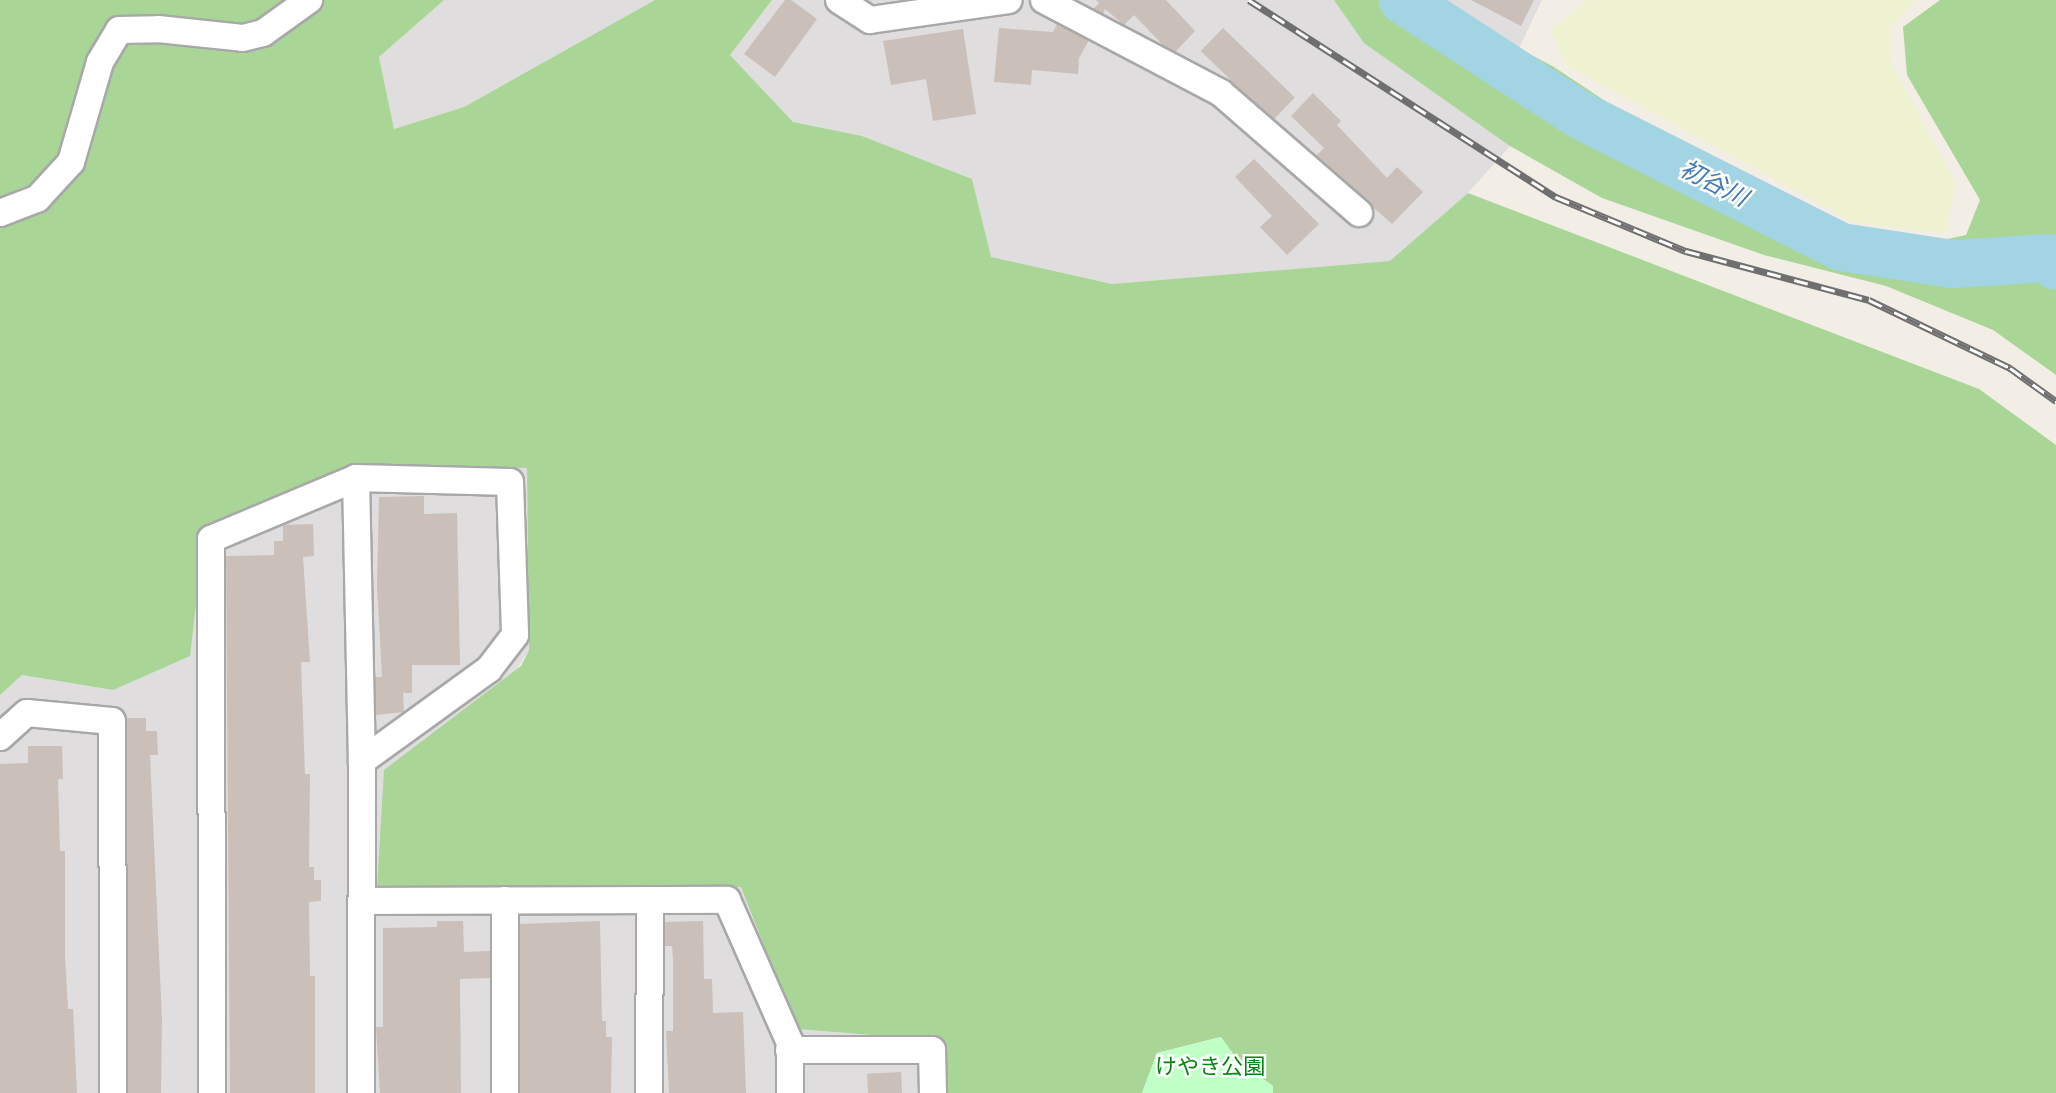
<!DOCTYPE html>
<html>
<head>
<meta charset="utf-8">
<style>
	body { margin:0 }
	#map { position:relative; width:2056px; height:1093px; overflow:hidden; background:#f2eee6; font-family:Cabin,"Noto Sans JP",sans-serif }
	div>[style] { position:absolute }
	.residential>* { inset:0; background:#dfdddd }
	.farmland>* { inset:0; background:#eff2d0 }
	.forest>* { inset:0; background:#a9d597 }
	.park>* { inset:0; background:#c0ffc6 }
	.river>* { height:48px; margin:-24px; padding:0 24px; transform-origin:24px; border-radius:24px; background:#a3d4e3 }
	.building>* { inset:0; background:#cac0b9; transform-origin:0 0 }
	.roads { filter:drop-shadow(2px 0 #a8a8a8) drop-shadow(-2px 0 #a8a8a8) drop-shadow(0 2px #a8a8a8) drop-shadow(0 -2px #a8a8a8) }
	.street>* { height:26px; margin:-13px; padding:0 13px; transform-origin:13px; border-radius:13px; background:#fff }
	.rail>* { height:7px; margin-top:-3.5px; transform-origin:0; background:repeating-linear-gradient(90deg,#fff 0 14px,#6f6f6f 0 28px); box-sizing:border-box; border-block:2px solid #6f6f6f }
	span { translate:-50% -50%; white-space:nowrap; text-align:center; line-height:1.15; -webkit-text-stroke:5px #fff; paint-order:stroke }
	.park-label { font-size:22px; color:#02860d }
	.water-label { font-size:24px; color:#4079b2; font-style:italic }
</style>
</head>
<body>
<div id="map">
	<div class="residential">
		<div style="clip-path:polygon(444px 0,655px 0,464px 107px,394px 129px,379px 57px)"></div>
		<div style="clip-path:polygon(772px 0,1542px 0,1519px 48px,1554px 67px,1510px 146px,1468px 193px,1391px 261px,1112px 284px,990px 257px,972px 179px,862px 136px,793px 122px,730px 55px)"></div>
		<div style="clip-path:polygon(354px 465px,527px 468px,529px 650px,377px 889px,742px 887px,797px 1029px,946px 1041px,946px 1093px,0 1093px,0 695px,22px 675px,113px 690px,204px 535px)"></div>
	</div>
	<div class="farmland">
		<div style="clip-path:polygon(1587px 0,1915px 0,1891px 27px,1892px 64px,1956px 184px,1946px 234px,1853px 222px,1566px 65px,1551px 30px)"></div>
	</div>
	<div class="forest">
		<div style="clip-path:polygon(0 0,444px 0,379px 57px,394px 129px,464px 107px,655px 0,772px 0,730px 55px,793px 122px,862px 136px,972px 179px,991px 257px,1112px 284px,1390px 261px,1468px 193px,1979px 389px,2056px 445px,2056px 1093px,1273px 1093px,1273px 1086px,1240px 1063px,1220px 1037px,1157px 1053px,1142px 1093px,946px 1093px,946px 1041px,797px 1029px,741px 887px,377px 889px,384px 770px,521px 666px,529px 650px,527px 468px,354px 465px,204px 535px,190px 656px,113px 690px,22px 675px,0 695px)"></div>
		<div style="clip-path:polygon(1334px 0,1441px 0,1465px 20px,1554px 67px,1733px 186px,1836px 233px,1910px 247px,1966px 235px,1980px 200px,1907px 75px,1903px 27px,1940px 0,2056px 0,2056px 375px,1993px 330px,1886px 286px,1764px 255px,1602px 198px,1510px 146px,1364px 43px)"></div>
	</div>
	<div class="park">
		<div style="clip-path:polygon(1221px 1037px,1240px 1063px,1273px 1086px,1273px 1093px,1142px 1093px,1157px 1053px)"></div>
	</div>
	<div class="river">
		<div style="left:1403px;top:0;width:211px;rotate:33deg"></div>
		<div style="left:1580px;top:115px;width:292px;rotate:26.8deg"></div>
		<div style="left:1841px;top:247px;width:113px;rotate:8.6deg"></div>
		<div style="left:1953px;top:264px;width:95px;rotate:-3.6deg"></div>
		<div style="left:2048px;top:258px;width:11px;rotate:45deg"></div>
	</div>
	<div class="building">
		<div style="clip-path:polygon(785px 0,791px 0,817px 19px,775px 77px,744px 54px)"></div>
		<div style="clip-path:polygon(1096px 0,1166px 0,1195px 31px,1175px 52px,1163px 45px,1134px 15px,1124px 25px,1105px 9px,1103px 14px,1093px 9px,1099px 3px)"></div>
		<div style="clip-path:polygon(1471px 0,1534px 0,1521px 26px)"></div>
		<div style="clip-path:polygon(1057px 24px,1089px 40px,1079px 58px,1078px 74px,1032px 70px,1031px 85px,994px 82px,999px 28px,1053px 32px)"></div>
		<div style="left:1223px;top:28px;width:100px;height:32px;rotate:44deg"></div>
		<div style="clip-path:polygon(963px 29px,976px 114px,933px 121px,926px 79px,891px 85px,883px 41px)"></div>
		<div style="clip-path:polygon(1313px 93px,1341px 121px,1337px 125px,1387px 178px,1397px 167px,1423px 192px,1392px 224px,1316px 156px,1324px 148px,1291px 116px)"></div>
		<div style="clip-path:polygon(1254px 159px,1319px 224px,1287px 255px,1260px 227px,1272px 216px,1235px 177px)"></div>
		<div style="clip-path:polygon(424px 496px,424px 514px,457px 513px,460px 665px,412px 665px,412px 693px,403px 693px,404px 712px,376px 715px,375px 677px,382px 677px,377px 586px,379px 497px)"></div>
		<div style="clip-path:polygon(313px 524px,314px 556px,303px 557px,310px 662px,301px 662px,305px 774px,310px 774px,309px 867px,314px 867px,314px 880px,321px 880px,321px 901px,309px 902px,310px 976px,315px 976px,315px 1093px,230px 1093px,226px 556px,274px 555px,274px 541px,283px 541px,283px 525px)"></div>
		<div style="clip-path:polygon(126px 718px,146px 718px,146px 731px,157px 731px,158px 755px,150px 755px,162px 1020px,161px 1093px,128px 1093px)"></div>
		<div style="clip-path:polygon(28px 746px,62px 746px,63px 779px,58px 779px,60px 851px,65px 851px,65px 956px,68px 1009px,73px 1009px,77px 1093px,0 1093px,0 764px,28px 763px)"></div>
		<div style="clip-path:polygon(437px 921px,463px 921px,464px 952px,490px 951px,490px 978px,460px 979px,461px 1093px,380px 1093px,376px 1027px,383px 1027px,383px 928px,437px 927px)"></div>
		<div style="clip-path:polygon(600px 921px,602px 1021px,606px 1021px,606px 1037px,612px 1037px,611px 1093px,520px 1093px,520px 924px)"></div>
		<div style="clip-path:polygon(703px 921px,704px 979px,712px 979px,713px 1013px,743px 1012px,746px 1093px,669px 1093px,666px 1031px,673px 1031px,673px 959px,672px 946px,665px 946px,665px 922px)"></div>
		<div style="left:901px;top:1072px;width:21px;height:34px;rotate:87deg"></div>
	</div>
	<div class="roads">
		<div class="street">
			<div style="left:839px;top:0;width:37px;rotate:33deg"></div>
			<div style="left:870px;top:20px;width:140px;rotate:-8.2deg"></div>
			<div style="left:1044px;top:0;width:200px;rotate:27.7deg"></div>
			<div style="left:1221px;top:93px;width:183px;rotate:41deg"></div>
			<div style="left:0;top:213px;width:40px;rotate:-21deg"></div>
			<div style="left:37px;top:199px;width:50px;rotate:-47.4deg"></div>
			<div style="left:71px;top:162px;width:104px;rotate:-73.8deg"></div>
			<div style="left:100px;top:62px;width:37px;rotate:-59deg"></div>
			<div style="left:119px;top:30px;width:39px;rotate:-1deg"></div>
			<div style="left:158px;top:29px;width:85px;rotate:6deg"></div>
			<div style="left:243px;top:38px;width:21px;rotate:-14deg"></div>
			<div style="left:263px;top:33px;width:57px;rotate:-35.7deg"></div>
			<div style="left:356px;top:478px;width:283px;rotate:88.8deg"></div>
			<div style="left:0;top:737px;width:36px;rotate:-42deg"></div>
			<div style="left:27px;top:713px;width:85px;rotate:5.4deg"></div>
			<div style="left:112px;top:721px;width:372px;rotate:89.8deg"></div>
			<div style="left:505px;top:900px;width:193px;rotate:90deg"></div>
			<div style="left:362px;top:901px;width:365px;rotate:-0.2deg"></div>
			<div style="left:727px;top:900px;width:156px;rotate:66.2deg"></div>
			<div style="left:790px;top:1043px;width:50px;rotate:90deg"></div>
			<div style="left:789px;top:1050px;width:143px"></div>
			<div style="left:932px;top:1050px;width:43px;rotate:88.7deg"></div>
			<div style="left:212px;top:1093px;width:554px;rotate:-90.1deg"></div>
			<div style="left:211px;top:539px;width:157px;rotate:-22.8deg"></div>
			<div style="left:356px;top:478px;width:154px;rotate:1.5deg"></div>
			<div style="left:510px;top:482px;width:153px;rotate:88.1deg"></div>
			<div style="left:515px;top:635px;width:43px;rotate:127.4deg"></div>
			<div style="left:489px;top:669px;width:157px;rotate:144.1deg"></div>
			<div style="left:362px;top:761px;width:332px;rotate:90.2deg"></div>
			<div style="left:649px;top:1093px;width:193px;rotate:-89.7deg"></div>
		</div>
	</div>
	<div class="rail">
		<div style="left:1249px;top:0;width:365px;rotate:32.7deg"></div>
		<div style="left:1556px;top:197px;width:141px;rotate:22.6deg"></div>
		<div style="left:1686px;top:251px;width:189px;rotate:15deg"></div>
		<div style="left:1869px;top:300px;width:157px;rotate:25.7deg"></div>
		<div style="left:2010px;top:368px;width:57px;rotate:35.7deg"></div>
	</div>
	<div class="park-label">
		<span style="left:1210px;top:1067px">けやき公園</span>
	</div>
	<div class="water-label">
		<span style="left:1714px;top:183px;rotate:27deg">初谷川</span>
	</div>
</div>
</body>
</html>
